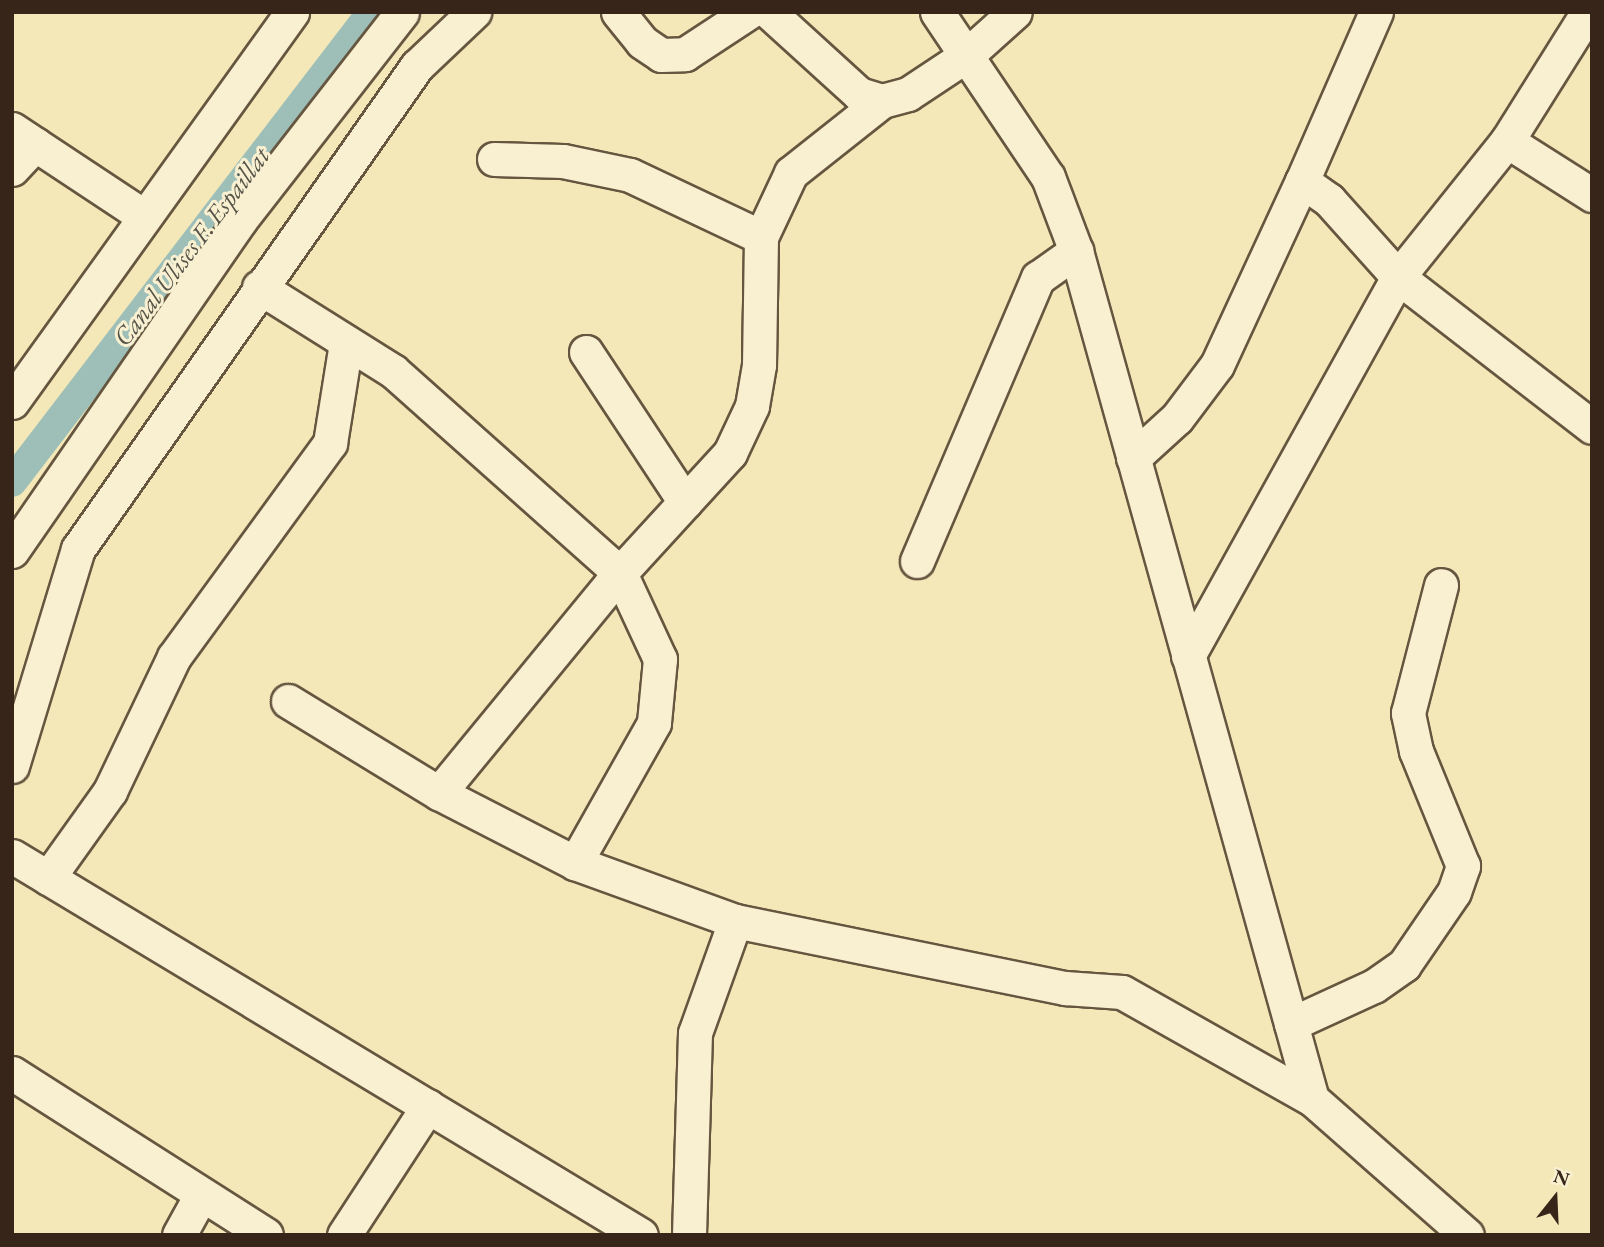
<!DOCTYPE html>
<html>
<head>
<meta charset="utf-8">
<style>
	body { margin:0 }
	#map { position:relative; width:1604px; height:1247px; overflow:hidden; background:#f5e8b8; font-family:"EB Garamond",serif }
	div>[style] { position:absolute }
	.canal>* { height:30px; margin:-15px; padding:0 15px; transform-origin:15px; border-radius:15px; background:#9ebfb7 }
	.roads { filter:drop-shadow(2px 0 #665640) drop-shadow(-2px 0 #665640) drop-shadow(0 2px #665640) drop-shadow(0 -2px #665640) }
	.minor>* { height:33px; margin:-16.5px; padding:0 16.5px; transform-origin:16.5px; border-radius:16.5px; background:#f8f0d1 }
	span { translate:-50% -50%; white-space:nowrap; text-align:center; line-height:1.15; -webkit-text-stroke:6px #f8f0d1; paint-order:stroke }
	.water-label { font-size:26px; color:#555348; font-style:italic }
	.frame { position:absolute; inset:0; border:14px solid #362518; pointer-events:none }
	.north { position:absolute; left:1520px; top:1163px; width:70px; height:70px; -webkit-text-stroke:5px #f8f0d1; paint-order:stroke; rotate:18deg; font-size:19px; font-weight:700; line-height:28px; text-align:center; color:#362518 }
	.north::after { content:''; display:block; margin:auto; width:24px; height:32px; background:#362518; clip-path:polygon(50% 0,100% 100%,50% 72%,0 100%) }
</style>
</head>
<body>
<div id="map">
	<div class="canal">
		<div style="left:12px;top:482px;width:592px;rotate:-52.55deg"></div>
	</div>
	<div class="roads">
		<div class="minor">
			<div style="left:618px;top:12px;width:38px;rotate:51deg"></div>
			<div style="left:642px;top:42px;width:23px;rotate:34deg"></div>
			<div style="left:661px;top:55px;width:24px;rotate:-2deg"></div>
			<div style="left:685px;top:54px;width:77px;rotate:-33.3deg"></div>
			<div style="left:769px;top:12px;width:122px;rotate:42.3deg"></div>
			<div style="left:859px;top:94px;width:24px;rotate:17deg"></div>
			<div style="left:882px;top:101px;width:27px;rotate:-15deg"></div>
			<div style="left:908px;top:94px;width:71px;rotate:-33.5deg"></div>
			<div style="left:967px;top:55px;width:64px;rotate:-41.9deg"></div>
			<div style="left:937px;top:12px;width:199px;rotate:56.1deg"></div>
			<div style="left:1048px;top:177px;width:79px;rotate:69.3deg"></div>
			<div style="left:1076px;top:251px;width:880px;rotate:74.45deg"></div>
			<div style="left:1312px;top:1099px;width:206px;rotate:41.3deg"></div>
			<div style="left:1376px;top:12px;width:184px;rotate:113.6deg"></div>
			<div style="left:1302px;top:181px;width:33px;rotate:35deg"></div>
			<div style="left:1329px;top:200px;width:103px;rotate:48.1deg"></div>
			<div style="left:1398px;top:277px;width:245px;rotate:37.7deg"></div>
			<div style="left:12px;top:129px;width:159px;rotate:33.5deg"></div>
			<div style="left:1507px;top:141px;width:101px;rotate:32.4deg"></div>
			<div style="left:494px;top:159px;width:69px;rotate:1.7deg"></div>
			<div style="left:563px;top:161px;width:68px;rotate:11.8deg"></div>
			<div style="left:630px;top:175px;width:145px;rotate:25.3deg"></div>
			<div style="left:12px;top:169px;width:34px;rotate:-47deg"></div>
			<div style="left:259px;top:287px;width:158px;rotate:32.1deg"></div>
			<div style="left:393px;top:371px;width:304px;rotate:41.7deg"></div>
			<div style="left:620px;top:573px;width:95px;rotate:65.1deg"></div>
			<div style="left:660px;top:659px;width:64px;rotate:95.4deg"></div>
			<div style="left:654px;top:723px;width:161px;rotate:119.4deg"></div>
			<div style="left:586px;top:352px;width:180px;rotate:56.6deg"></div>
			<div style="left:12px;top:402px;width:480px;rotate:-54.3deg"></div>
			<div style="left:1133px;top:458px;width:59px;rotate:-42.3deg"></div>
			<div style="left:1177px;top:418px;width:66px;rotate:-53deg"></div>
			<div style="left:1217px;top:365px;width:203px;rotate:-65.2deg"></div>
			<div style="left:12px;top:551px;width:403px;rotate:-55.4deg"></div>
			<div style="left:241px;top:219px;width:262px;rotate:-52.1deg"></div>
			<div style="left:917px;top:561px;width:308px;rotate:-66.9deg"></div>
			<div style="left:1038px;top:278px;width:47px;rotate:-35.4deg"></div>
			<div style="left:1188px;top:656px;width:433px;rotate:-61deg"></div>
			<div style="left:1398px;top:277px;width:174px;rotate:-51.3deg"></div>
			<div style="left:1507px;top:141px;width:152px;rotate:-57.9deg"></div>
			<div style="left:288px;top:701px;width:177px;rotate:31.4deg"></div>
			<div style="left:439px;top:793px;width:153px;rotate:27.2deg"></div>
			<div style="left:575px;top:863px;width:170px;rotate:19.9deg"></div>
			<div style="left:735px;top:921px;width:337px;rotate:11.5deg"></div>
			<div style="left:1065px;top:988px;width:57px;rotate:4deg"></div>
			<div style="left:1122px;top:992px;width:218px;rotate:29.4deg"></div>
			<div style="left:12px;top:766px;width:227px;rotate:-73.1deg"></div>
			<div style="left:78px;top:549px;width:590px;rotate:-54.94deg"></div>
			<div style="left:417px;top:66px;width:79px;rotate:-43.5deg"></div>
			<div style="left:439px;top:793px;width:285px;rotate:-50.6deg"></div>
			<div style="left:620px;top:573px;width:163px;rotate:-47.5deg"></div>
			<div style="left:730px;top:453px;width:52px;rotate:-64.9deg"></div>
			<div style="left:752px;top:406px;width:42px;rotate:-80.3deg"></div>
			<div style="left:759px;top:365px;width:128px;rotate:-89.1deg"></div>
			<div style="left:761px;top:237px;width:71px;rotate:-64.9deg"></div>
			<div style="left:791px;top:173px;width:116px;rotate:-38.4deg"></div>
			<div style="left:12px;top:856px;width:734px;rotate:31.07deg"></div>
			<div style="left:48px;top:878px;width:107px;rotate:-54.5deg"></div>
			<div style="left:110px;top:791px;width:148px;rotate:-64.5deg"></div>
			<div style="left:174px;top:657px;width:265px;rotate:-53.9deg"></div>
			<div style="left:330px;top:443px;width:101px;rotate:-80.9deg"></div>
			<div style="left:1291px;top:1024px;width:91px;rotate:-24.6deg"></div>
			<div style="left:1374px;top:986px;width:37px;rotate:-35deg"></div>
			<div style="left:1404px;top:965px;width:88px;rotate:-55.6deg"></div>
			<div style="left:1454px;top:892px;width:28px;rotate:-71deg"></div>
			<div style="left:1463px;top:866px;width:124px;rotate:-112.2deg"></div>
			<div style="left:1416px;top:751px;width:39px;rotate:-102deg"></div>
			<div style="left:1408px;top:713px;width:132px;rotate:-75.5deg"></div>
			<div style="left:12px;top:1073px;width:301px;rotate:32.5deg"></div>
			<div style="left:179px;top:1235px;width:46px;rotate:-61.2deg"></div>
			<div style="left:344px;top:1235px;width:154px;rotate:-56.9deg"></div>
			<div style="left:689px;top:1235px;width:202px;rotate:-88.3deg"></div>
			<div style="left:695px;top:1033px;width:119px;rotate:-70.3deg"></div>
		</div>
	</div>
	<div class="water-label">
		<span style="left:192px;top:247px;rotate:-53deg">Canal Ulises F. Espaillat</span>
	</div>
	<div class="frame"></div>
	<div class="north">N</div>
</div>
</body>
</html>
